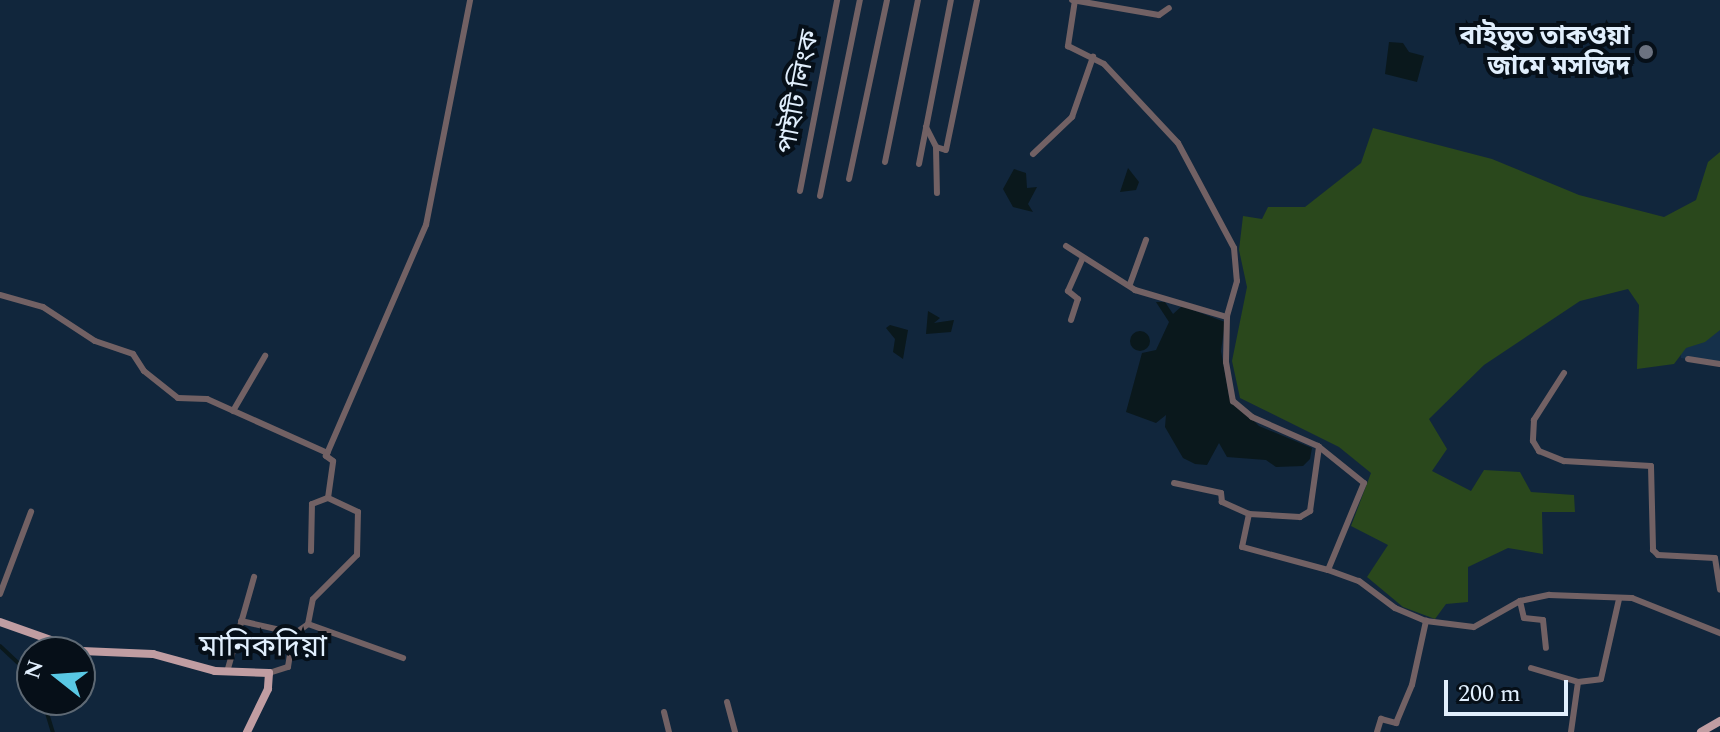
<!DOCTYPE html>
<html>
<head>
<meta charset="utf-8">
<style>
	body { margin:0 }
	#map { position:relative; width:1720px; height:732px; overflow:hidden; background:#11263c; font-family:Spectral,"Noto Sans Bengali",serif }
	div>[style] { position:absolute }
	.built>* { inset:0; background:#15304a }
	.green>* { inset:0; background:#2a481c }
	.water>* { inset:0; background:#0a181c }
	.round { border-radius:50% }
	.canal>* { height:4px; margin:-2px; padding:0 2px; transform-origin:2px; border-radius:2px; background:#0a181c }
	.minor>* { height:6px; margin:-3px; padding:0 3px; transform-origin:3px; border-radius:3px; background:#726164 }
	.major>* { height:8px; margin:-4px; padding:0 4px; transform-origin:4px; border-radius:4px; background:#c09da2 }
	.dots>* { width:22px; height:22px; translate:-50% -50%; box-sizing:border-box; border:4px solid #060f18; border-radius:50% }
	span { translate:-50% -50%; white-space:nowrap; text-align:center; line-height:1.15; -webkit-text-stroke:8px #060f18; paint-order:stroke }
	.poi-label { font-size:26px; color:#e1effd; font-weight:700 }
	.right { translate:-100% -50%; text-align:right }
	.street-label { font-size:26px; color:#e1effd }
	.quarter-label { font-size:30px; color:#e1effd }
	.north { position:absolute; left:16px; top:636px; width:80px; height:80px; box-sizing:border-box; background:#060f18; border:2px solid #5e6974; border-radius:50%; rotate:287deg; font-size:22px; font-weight:700; line-height:32px; text-align:center; color:#e1effd }
	.north::after { content:''; display:block; margin:auto; width:28px; height:36px; background:#59c8e4; clip-path:polygon(50% 0,100% 100%,50% 72%,0 100%) }
	.scale { position:absolute; left:1444px; top:680px; width:124px; height:36px; box-sizing:border-box; border:4px solid #e1effd; border-top:0; padding-left:10px; font-size:24px; line-height:28px; white-space:nowrap; color:#e1effd; -webkit-text-stroke:6px #060f18; paint-order:stroke }
</style>
</head>
<body>
<div id="map">
	<div class="built">
		<div style="clip-path:polygon(1720px 288px,1720px 365px,1681px 358px,1681px 336px)"></div>
	</div>
	<div class="green">
		<div style="clip-path:polygon(1373px 128px,1492px 159px,1579px 195px,1664px 217px,1696px 200px,1708px 162px,1720px 152px,1720px 330px,1705px 342px,1686px 348px,1674px 364px,1637px 369px,1639px 305px,1628px 289px,1580px 301px,1484px 365px,1429px 419px,1447px 449px,1432px 471px,1471px 491px,1484px 470px,1520px 472px,1531px 492px,1574px 495px,1575px 512px,1542px 512px,1543px 554px,1508px 548px,1468px 567px,1468px 602px,1446px 604px,1435px 619px,1403px 607px,1367px 577px,1388px 545px,1351px 526px,1371px 473px,1339px 447px,1240px 398px,1232px 361px,1247px 287px,1239px 250px,1243px 216px,1262px 219px,1268px 207px,1305px 207px,1361px 163px)"></div>
	</div>
	<div class="water">
		<div style="clip-path:polygon(1389px 42px,1403px 43px,1409px 52px,1424px 56px,1417px 82px,1385px 74px)"></div>
		<div style="clip-path:polygon(1128px 168px,1139px 182px,1136px 190px,1120px 192px)"></div>
		<div style="clip-path:polygon(1014px 169px,1026px 173px,1027px 188px,1037px 187px,1028px 204px,1033px 212px,1013px 207px,1003px 189px)"></div>
		<div style="clip-path:polygon(1156px 302px,1165px 302px,1173px 314px,1182px 306px,1225px 322px,1221px 351px,1229px 396px,1259px 426px,1312px 448px,1310px 459px,1303px 466px,1276px 467px,1266px 460px,1227px 457px,1219px 443px,1207px 465px,1195px 464px,1183px 458px,1165px 427px,1166px 415px,1156px 423px,1126px 412px,1142px 353px,1156px 350px,1169px 322px)"></div>
		<div style="clip-path:polygon(928px 311px,940px 318px,934px 323px,954px 320px,951px 332px,926px 334px)"></div>
		<div style="clip-path:polygon(890px 325px,908px 330px,903px 359px,893px 352px,895px 339px,886px 328px)"></div>
		<div class="round" style="left:1130px;top:331px;width:20px;height:20px"></div>
	</div>
	<div class="canal">
		<div style="left:0;top:646px;width:44px;rotate:43.2deg"></div>
		<div style="left:43px;top:700px;width:34px;rotate:73deg"></div>
	</div>
	<div class="minor">
		<div style="left:1072px;top:0;width:88px;rotate:9.8deg"></div>
		<div style="left:1159px;top:15px;width:12px;rotate:-35deg"></div>
		<div style="left:1075px;top:0;width:47px;rotate:98.7deg"></div>
		<div style="left:1068px;top:46px;width:40px;rotate:26.6deg"></div>
		<div style="left:1104px;top:64px;width:108px;rotate:46.9deg"></div>
		<div style="left:1178px;top:143px;width:119px;rotate:61.9deg"></div>
		<div style="left:1234px;top:248px;width:33px;rotate:85deg"></div>
		<div style="left:1237px;top:281px;width:37px;rotate:106deg"></div>
		<div style="left:1227px;top:317px;width:45px;rotate:91.3deg"></div>
		<div style="left:1226px;top:362px;width:40px;rotate:80deg"></div>
		<div style="left:1233px;top:401px;width:25px;rotate:40deg"></div>
		<div style="left:1252px;top:417px;width:72px;rotate:23.7deg"></div>
		<div style="left:1318px;top:446px;width:59px;rotate:38.8deg"></div>
		<div style="left:1364px;top:483px;width:94px;rotate:112.5deg"></div>
		<div style="left:1328px;top:570px;width:89px;rotate:-165deg"></div>
		<div style="left:1242px;top:547px;width:34px;rotate:-78deg"></div>
		<div style="left:1249px;top:514px;width:30px;rotate:-156deg"></div>
		<div style="left:1222px;top:502px;width:9px;rotate:-96deg"></div>
		<div style="left:1221px;top:493px;width:48px;rotate:-168deg"></div>
		<div style="left:926px;top:127px;width:22px;rotate:63deg"></div>
		<div style="left:936px;top:147px;width:10px;rotate:17deg"></div>
		<div style="left:946px;top:150px;width:153px;rotate:-78.3deg"></div>
		<div style="left:936px;top:147px;width:46px;rotate:88.8deg"></div>
		<div style="left:1033px;top:154px;width:54px;rotate:-43.5deg"></div>
		<div style="left:1072px;top:117px;width:64px;rotate:-70.7deg"></div>
		<div style="left:885px;top:162px;width:165px;rotate:-78.5deg"></div>
		<div style="left:919px;top:164px;width:167px;rotate:-79deg"></div>
		<div style="left:849px;top:179px;width:183px;rotate:-78deg"></div>
		<div style="left:800px;top:191px;width:195px;rotate:-79deg"></div>
		<div style="left:820px;top:196px;width:200px;rotate:-78.5deg"></div>
		<div style="left:1066px;top:246px;width:82px;rotate:32.5deg"></div>
		<div style="left:1135px;top:290px;width:96px;rotate:16.4deg"></div>
		<div style="left:1130px;top:284px;width:47px;rotate:-70deg"></div>
		<div style="left:0;top:295px;width:45px;rotate:15.6deg"></div>
		<div style="left:43px;top:307px;width:62px;rotate:33.2deg"></div>
		<div style="left:95px;top:341px;width:40px;rotate:18.9deg"></div>
		<div style="left:133px;top:354px;width:20px;rotate:57deg"></div>
		<div style="left:144px;top:371px;width:43px;rotate:38.5deg"></div>
		<div style="left:178px;top:398px;width:29px;rotate:2deg"></div>
		<div style="left:207px;top:399px;width:132px;rotate:24.2deg"></div>
		<div style="left:1071px;top:320px;width:22px;rotate:-72deg"></div>
		<div style="left:1078px;top:299px;width:13px;rotate:-141deg"></div>
		<div style="left:1068px;top:291px;width:36px;rotate:-66deg"></div>
		<div style="left:1688px;top:359px;width:32px;rotate:9deg"></div>
		<div style="left:1564px;top:373px;width:56px;rotate:122.6deg"></div>
		<div style="left:1534px;top:420px;width:21px;rotate:93deg"></div>
		<div style="left:1533px;top:441px;width:12px;rotate:59deg"></div>
		<div style="left:1539px;top:451px;width:27px;rotate:22deg"></div>
		<div style="left:1564px;top:461px;width:87px;rotate:3.3deg"></div>
		<div style="left:1651px;top:466px;width:84px;rotate:88.6deg"></div>
		<div style="left:1653px;top:550px;width:7px;rotate:45deg"></div>
		<div style="left:1658px;top:555px;width:57px;rotate:3deg"></div>
		<div style="left:1715px;top:558px;width:32px;rotate:81deg"></div>
		<div style="left:233px;top:411px;width:64px;rotate:-59.8deg"></div>
		<div style="left:1249px;top:514px;width:51px;rotate:3.4deg"></div>
		<div style="left:1300px;top:517px;width:12px;rotate:-31deg"></div>
		<div style="left:1310px;top:511px;width:65px;rotate:-82deg"></div>
		<div style="left:311px;top:551px;width:47px;rotate:-88.8deg"></div>
		<div style="left:312px;top:504px;width:17px;rotate:-21deg"></div>
		<div style="left:328px;top:498px;width:37px;rotate:-82deg"></div>
		<div style="left:333px;top:461px;width:9px;rotate:-144deg"></div>
		<div style="left:326px;top:456px;width:252px;rotate:-66.6deg"></div>
		<div style="left:426px;top:225px;width:229px;rotate:-78.9deg"></div>
		<div style="left:1328px;top:570px;width:33px;rotate:20deg"></div>
		<div style="left:1359px;top:581px;width:45px;rotate:36.9deg"></div>
		<div style="left:1395px;top:608px;width:34px;rotate:23deg"></div>
		<div style="left:0;top:594px;width:88px;rotate:-69.3deg"></div>
		<div style="left:1520px;top:601px;width:17px;rotate:77deg"></div>
		<div style="left:1524px;top:618px;width:19px;rotate:6deg"></div>
		<div style="left:1543px;top:620px;width:28px;rotate:84deg"></div>
		<div style="left:241px;top:621px;width:54px;rotate:12.8deg"></div>
		<div style="left:308px;top:624px;width:25px;rotate:-79deg"></div>
		<div style="left:313px;top:599px;width:62px;rotate:-45deg"></div>
		<div style="left:357px;top:555px;width:43px;rotate:-88.7deg"></div>
		<div style="left:358px;top:512px;width:33px;rotate:-155deg"></div>
		<div style="left:1531px;top:668px;width:49px;rotate:16.6deg"></div>
		<div style="left:227px;top:672px;width:99px;rotate:-74.1deg"></div>
		<div style="left:269px;top:673px;width:20px;rotate:-18deg"></div>
		<div style="left:288px;top:667px;width:32px;rotate:-81deg"></div>
		<div style="left:293px;top:635px;width:19px;rotate:-36deg"></div>
		<div style="left:308px;top:624px;width:101px;rotate:19.7deg"></div>
		<div style="left:727px;top:702px;width:31px;rotate:75deg"></div>
		<div style="left:664px;top:712px;width:21px;rotate:76deg"></div>
		<div style="left:1377px;top:732px;width:14px;rotate:-73deg"></div>
		<div style="left:1381px;top:719px;width:16px;rotate:15deg"></div>
		<div style="left:1396px;top:723px;width:41px;rotate:-67.2deg"></div>
		<div style="left:1412px;top:685px;width:66px;rotate:-77.7deg"></div>
		<div style="left:1426px;top:621px;width:48px;rotate:7.1deg"></div>
		<div style="left:1474px;top:627px;width:53px;rotate:-29.5deg"></div>
		<div style="left:1520px;top:601px;width:30px;rotate:-12deg"></div>
		<div style="left:1549px;top:595px;width:83px;rotate:2.1deg"></div>
		<div style="left:1632px;top:598px;width:95px;rotate:21.7deg"></div>
		<div style="left:1571px;top:732px;width:50px;rotate:-82deg"></div>
		<div style="left:1578px;top:682px;width:23px;rotate:-7deg"></div>
		<div style="left:1601px;top:679px;width:82px;rotate:-77.3deg"></div>
	</div>
	<div class="major">
		<div style="left:0;top:622px;width:87px;rotate:19.5deg"></div>
		<div style="left:82px;top:651px;width:71px;rotate:2.4deg"></div>
		<div style="left:153px;top:654px;width:64px;rotate:15.3deg"></div>
		<div style="left:215px;top:671px;width:54px;rotate:2.1deg"></div>
		<div style="left:269px;top:673px;width:16px;rotate:94deg"></div>
		<div style="left:268px;top:689px;width:48px;rotate:116deg"></div>
		<div style="left:1701px;top:732px;width:22px;rotate:-30deg"></div>
	</div>
	<div class="dots">
		<div style="left:1646px;top:52px;background:#6b7280"></div>
	</div>
	<div class="poi-label">
		<span class="right" style="left:1630px;top:52px">বাইতুত তাকওয়া<br>জামে মসজিদ</span>
	</div>
	<div class="street-label">
		<span style="left:799px;top:92px;rotate:-79deg">পাইটি লিংক</span>
	</div>
	<div class="quarter-label">
		<span style="left:263px;top:647px">মানিকদিয়া</span>
	</div>
	<div class="north">N</div>
	<div class="scale">200 m</div>
</div>
</body>
</html>
